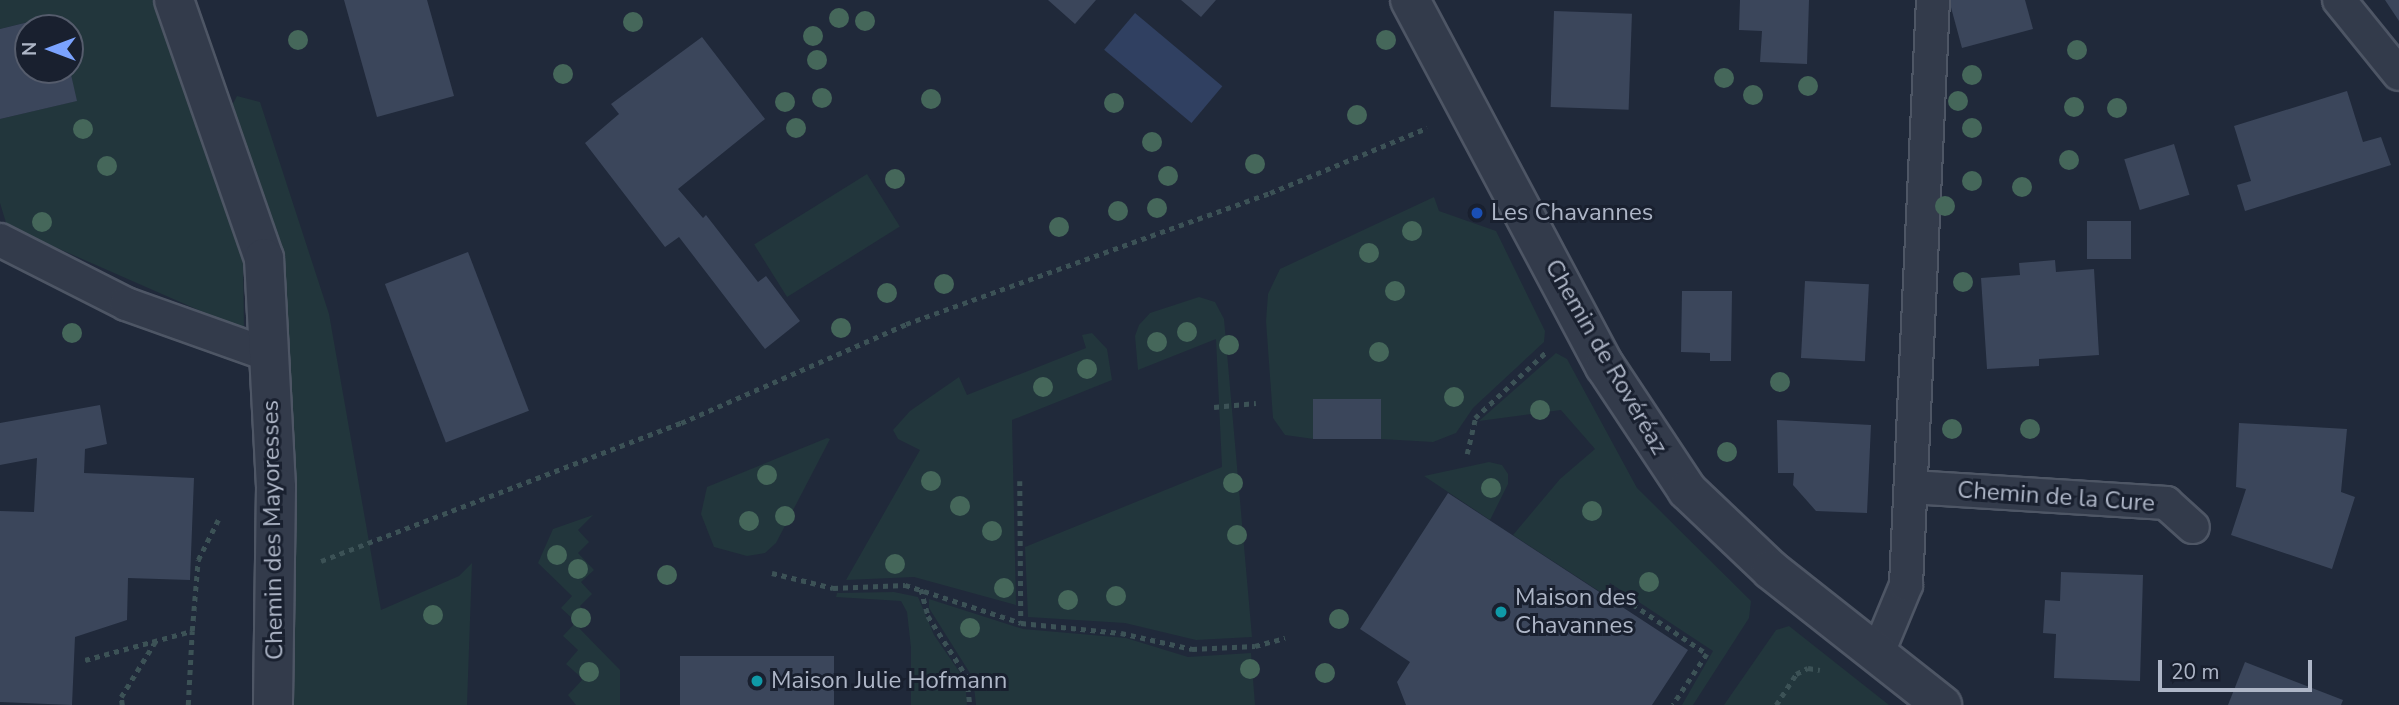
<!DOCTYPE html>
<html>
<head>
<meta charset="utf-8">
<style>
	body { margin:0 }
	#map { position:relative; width:2399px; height:705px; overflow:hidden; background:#20293a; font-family:"Nunito Sans",sans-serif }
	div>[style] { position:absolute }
	.green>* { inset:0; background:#22363c; transform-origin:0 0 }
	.water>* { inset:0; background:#304061; transform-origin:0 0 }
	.building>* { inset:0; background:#3b465b; transform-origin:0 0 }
	.path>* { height:4.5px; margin-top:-2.25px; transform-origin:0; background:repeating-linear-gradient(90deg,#3c5256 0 5px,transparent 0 10px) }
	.roads { filter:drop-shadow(2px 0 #4e5665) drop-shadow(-2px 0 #4e5665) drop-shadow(0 2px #4e5665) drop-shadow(0 -2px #4e5665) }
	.service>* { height:32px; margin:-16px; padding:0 16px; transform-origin:16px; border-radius:16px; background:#333b4b }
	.minor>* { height:38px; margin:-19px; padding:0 19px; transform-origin:19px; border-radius:19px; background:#333b4b }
	.trees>* { width:20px; height:20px; margin:-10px; border-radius:50%; background:#45675a }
	.dots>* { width:19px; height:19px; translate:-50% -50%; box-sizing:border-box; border:4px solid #19202f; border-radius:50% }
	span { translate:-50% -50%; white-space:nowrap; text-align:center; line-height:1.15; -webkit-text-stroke:6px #19202f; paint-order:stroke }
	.poi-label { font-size:24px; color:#aeb6c7 }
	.left { translate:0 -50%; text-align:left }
	.street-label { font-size:24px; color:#aeb6c7 }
	.north { position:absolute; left:14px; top:14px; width:70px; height:70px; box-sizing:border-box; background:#19202f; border:2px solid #555c6c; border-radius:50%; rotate:270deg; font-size:19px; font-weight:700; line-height:28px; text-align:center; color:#aeb6c7 }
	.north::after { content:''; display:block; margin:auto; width:24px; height:32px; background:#7ba3ff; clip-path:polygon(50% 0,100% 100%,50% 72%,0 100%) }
	.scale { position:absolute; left:2158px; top:660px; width:154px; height:32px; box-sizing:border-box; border:4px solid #aeb6c7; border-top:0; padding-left:9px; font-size:21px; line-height:24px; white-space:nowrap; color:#aeb6c7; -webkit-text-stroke:5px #19202f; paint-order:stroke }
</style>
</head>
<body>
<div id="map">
	<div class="green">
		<div style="clip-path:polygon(0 0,153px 0,243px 262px,244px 330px,7px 226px,0 203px,0 119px,76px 101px,70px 70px,70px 28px,60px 28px,57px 15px,0 29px)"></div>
		<div style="clip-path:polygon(237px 96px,260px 102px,329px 314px,381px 610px,459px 576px,472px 563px,467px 705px,284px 705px,291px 554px,228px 113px)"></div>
		<div style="left:867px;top:174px;width:62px;height:133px;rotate:58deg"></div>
		<div style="clip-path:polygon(1434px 197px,1439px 211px,1496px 231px,1545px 331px,1544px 342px,1473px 408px,1456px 433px,1433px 442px,1381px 439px,1381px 399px,1313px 400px,1314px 439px,1285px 435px,1273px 418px,1266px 321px,1268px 294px,1280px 269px)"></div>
		<div style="clip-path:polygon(1199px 297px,1215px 302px,1224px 319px,1252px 637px,1196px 640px,1125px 623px,1028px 617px,1025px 547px,1222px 467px,1216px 339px,1138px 370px,1135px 336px,1139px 325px,1150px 313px)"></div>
		<div style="clip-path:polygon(1092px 333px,1107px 349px,1112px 380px,1012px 420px,1016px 605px,914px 577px,846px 580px,920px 450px,898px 439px,893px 430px,910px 411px,959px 377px,967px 395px,1086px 348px,1082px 335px)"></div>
		<div style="clip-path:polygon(1556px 353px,1567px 359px,1637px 488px,1751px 601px,1749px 618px,1693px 705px,1682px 705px,1713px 651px,1610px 583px,1605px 595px,1513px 535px,1560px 479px,1595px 449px,1561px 410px,1479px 421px)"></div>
		<div style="clip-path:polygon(827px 438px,830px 439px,776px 543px,765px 553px,747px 556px,714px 547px,701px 514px,707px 487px)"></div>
		<div style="clip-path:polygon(1489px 462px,1502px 465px,1508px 474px,1508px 484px,1490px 520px,1424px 476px)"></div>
		<div style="clip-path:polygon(593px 515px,578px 530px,589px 542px,578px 553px,594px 570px,581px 582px,592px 594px,580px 606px,590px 617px,579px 628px,620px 670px,620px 705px,576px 705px,568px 695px,583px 679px,566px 664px,578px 650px,563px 636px,576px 622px,561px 608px,572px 596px,538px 563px,553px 529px)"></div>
		<div style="clip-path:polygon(894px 592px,918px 597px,934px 635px,965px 680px,967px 705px,911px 705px,911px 648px,907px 612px,901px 601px,836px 597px,837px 593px)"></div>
		<div style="clip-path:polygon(929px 599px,1023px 629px,1126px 638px,1188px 657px,1251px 653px,1255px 705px,976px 705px,973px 678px,929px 608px)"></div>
		<div style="clip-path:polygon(1789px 626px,1889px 705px,1724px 705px,1776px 630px)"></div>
	</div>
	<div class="water">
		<div style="left:1135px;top:13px;width:114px;height:48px;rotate:40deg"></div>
	</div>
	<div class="building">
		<div style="clip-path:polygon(344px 0,427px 0,454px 96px,377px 117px)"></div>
		<div style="clip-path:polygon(1048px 0,1096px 0,1075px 24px)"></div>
		<div style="clip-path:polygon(1181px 0,1216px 0,1201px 17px)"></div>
		<div style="clip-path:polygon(1740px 0,1809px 0,1807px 64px,1760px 62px,1762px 31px,1739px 30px)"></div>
		<div style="clip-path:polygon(1949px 0,2025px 0,2033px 29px,1962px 48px)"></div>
		<div style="clip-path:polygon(2385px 0,2399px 0,2399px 21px)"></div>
		<div style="left:1554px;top:11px;width:78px;height:96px;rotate:2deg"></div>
		<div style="clip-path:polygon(57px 15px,60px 28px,28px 28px,28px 70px,70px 70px,77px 101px,0 119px,0 29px)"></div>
		<div style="clip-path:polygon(702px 37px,765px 119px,678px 189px,703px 218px,706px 215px,758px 282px,766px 276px,800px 321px,765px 349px,679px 237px,665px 247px,585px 143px,619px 114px,611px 104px)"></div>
		<div style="clip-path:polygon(2347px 91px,2363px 142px,2381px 137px,2391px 165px,2245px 211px,2237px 185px,2251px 181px,2234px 126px)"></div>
		<div style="left:2174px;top:144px;width:53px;height:52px;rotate:73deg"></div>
		<div style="left:2087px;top:221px;width:44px;height:38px"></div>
		<div style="left:468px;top:252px;width:170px;height:89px;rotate:69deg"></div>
		<div style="clip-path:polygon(2055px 260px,2056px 272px,2094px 269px,2099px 355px,2039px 359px,2039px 366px,1987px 369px,1981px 278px,2020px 275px,2019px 263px)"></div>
		<div style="left:1805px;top:281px;width:64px;height:77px;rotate:3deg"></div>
		<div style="clip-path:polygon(1682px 291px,1732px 291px,1731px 361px,1710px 361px,1710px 353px,1681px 352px)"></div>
		<div style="left:1381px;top:399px;width:40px;height:68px;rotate:90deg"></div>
		<div style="clip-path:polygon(100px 405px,107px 444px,85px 449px,84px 473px,194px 478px,190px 580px,128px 578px,127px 620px,75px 637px,72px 705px,0 702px,0 511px,34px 512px,37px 458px,0 465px,0 423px)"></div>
		<div style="clip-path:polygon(1777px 420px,1871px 425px,1867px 513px,1816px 511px,1793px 485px,1794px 473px,1778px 473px)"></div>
		<div style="clip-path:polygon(2239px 423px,2347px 429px,2341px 492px,2355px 497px,2332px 569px,2231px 535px,2246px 489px,2236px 487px)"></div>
		<div style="clip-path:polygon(1448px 493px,1688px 650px,1652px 705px,1406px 705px,1397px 682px,1410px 662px,1360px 629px)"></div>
		<div style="clip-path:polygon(2061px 572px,2143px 575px,2140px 681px,2054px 678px,2056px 634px,2043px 633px,2045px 600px,2060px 601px)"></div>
		<div style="left:834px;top:656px;width:49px;height:154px;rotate:90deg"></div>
		<div style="clip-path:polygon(2245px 662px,2343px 700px,2341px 705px,2228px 705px)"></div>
	</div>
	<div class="path">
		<div style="left:1214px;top:407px;width:42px;rotate:-5.4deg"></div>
		<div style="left:1467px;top:454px;width:37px;rotate:-77deg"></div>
		<div style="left:1475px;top:418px;width:96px;rotate:-42.9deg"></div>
		<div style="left:1020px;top:481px;width:142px;rotate:89.6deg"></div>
		<div style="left:321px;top:561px;width:386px;rotate:-21deg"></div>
		<div style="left:681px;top:423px;width:246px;rotate:-23.7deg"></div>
		<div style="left:906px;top:324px;width:387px;rotate:-19.8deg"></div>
		<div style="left:1270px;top:193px;width:170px;rotate:-22.5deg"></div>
		<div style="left:772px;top:573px;width:63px;rotate:13.8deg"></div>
		<div style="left:833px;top:588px;width:72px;rotate:-2.4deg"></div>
		<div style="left:905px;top:585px;width:122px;rotate:18.1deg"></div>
		<div style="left:1021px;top:623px;width:100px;rotate:5.7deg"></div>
		<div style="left:1121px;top:633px;width:73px;rotate:12.7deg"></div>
		<div style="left:1192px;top:649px;width:63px;rotate:-2.7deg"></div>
		<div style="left:1255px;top:646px;width:31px;rotate:-15deg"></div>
		<div style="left:921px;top:589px;width:28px;rotate:75deg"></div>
		<div style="left:928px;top:616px;width:72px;rotate:57.4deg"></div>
		<div style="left:967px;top:677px;width:28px;rotate:84deg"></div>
		<div style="left:1616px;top:593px;width:110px;rotate:33.8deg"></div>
		<div style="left:1707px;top:654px;width:61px;rotate:123.7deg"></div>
		<div style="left:85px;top:660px;width:111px;rotate:-15.2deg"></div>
		<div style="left:192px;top:631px;width:71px;rotate:-85.2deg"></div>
		<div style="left:198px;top:560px;width:45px;rotate:-63.4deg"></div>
		<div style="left:122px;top:705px;width:8px;rotate:-97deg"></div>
		<div style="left:121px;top:697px;width:65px;rotate:-58.3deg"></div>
		<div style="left:188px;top:705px;width:74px;rotate:-86.9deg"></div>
		<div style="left:1776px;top:705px;width:37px;rotate:-57deg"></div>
		<div style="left:1796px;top:674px;width:13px;rotate:-27deg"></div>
		<div style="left:1808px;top:668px;width:12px;rotate:9deg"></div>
	</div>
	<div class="roads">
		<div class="service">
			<div style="left:2339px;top:0;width:95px;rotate:51deg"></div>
			<div style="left:0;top:240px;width:141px;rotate:26.9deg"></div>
			<div style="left:126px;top:304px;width:152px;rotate:19.6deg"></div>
			<div style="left:1911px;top:487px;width:256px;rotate:3.6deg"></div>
			<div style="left:2166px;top:503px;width:36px;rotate:42deg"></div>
			<div style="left:1877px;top:655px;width:76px;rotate:-67.5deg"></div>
			<div style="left:1906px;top:585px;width:586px;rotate:-87.36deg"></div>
		</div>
		<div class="minor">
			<div style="left:174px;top:0;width:273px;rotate:70.8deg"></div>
			<div style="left:264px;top:258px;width:229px;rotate:87deg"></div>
			<div style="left:276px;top:487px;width:218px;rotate:90.8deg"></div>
			<div style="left:1410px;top:0;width:415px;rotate:62deg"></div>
			<div style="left:1605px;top:366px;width:149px;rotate:56.5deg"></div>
			<div style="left:1687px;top:490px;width:116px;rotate:43.6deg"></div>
			<div style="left:1771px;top:570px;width:218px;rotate:38.3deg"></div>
		</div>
	</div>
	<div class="trees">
		<div style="left:839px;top:18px"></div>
		<div style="left:865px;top:21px"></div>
		<div style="left:633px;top:22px"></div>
		<div style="left:813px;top:36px"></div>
		<div style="left:298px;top:40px"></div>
		<div style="left:1386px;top:40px"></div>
		<div style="left:2077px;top:50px"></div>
		<div style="left:817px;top:60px"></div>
		<div style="left:563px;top:74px"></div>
		<div style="left:1972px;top:75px"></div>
		<div style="left:1724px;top:78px"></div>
		<div style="left:1808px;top:86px"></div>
		<div style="left:1753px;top:95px"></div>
		<div style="left:822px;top:98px"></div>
		<div style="left:931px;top:99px"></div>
		<div style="left:1958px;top:101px"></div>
		<div style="left:785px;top:102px"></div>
		<div style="left:1114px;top:103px"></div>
		<div style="left:2074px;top:107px"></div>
		<div style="left:2117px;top:108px"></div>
		<div style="left:1357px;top:115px"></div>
		<div style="left:796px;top:128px"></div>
		<div style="left:1972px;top:128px"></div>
		<div style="left:83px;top:129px"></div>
		<div style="left:1152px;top:142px"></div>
		<div style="left:2069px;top:160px"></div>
		<div style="left:1255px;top:164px"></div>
		<div style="left:107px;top:166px"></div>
		<div style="left:1168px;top:176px"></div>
		<div style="left:895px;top:179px"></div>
		<div style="left:1972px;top:181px"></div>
		<div style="left:2022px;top:187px"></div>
		<div style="left:1945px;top:206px"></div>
		<div style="left:1157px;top:208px"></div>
		<div style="left:1118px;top:211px"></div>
		<div style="left:42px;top:222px"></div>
		<div style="left:1059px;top:227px"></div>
		<div style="left:1412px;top:231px"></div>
		<div style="left:1369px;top:253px"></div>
		<div style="left:1963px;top:282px"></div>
		<div style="left:944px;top:284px"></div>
		<div style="left:1395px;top:291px"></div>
		<div style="left:887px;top:293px"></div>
		<div style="left:841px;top:328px"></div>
		<div style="left:1187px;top:332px"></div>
		<div style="left:72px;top:333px"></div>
		<div style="left:1157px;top:342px"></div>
		<div style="left:1229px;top:345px"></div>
		<div style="left:1379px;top:352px"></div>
		<div style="left:1087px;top:369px"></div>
		<div style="left:1780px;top:382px"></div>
		<div style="left:1043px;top:387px"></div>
		<div style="left:1454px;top:397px"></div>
		<div style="left:1540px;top:410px"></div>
		<div style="left:1952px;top:429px"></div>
		<div style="left:2030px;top:429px"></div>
		<div style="left:1727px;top:452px"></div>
		<div style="left:767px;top:475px"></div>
		<div style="left:931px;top:481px"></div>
		<div style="left:1233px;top:483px"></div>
		<div style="left:1491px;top:488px"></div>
		<div style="left:960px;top:506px"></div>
		<div style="left:1592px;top:511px"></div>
		<div style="left:785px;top:516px"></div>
		<div style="left:749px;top:521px"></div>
		<div style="left:992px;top:531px"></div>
		<div style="left:1237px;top:535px"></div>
		<div style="left:557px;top:555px"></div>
		<div style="left:895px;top:564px"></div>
		<div style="left:578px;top:569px"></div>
		<div style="left:667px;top:575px"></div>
		<div style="left:1649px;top:582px"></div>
		<div style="left:1004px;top:588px"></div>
		<div style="left:1116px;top:596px"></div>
		<div style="left:1068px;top:600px"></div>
		<div style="left:433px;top:615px"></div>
		<div style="left:581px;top:618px"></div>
		<div style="left:1339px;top:619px"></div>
		<div style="left:970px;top:628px"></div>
		<div style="left:1250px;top:669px"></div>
		<div style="left:589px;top:672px"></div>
		<div style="left:1325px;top:673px"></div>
	</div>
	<div class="dots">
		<div style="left:1477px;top:213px;background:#1a4fb4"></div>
		<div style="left:1501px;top:612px;background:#0f9aa8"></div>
		<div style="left:757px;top:681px;background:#0f9aa8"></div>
	</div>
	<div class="poi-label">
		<span class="left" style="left:1491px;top:213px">Les Chavannes</span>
		<span class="left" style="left:1515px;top:612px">Maison des<br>Chavannes</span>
		<span class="left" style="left:771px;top:681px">Maison Julie Hofmann</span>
	</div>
	<div class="street-label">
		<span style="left:1606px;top:357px;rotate:60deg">Chemin de Rovéréaz</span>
		<span style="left:2056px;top:497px;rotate:4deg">Chemin de la Cure</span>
		<span style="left:273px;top:530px;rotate:-91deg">Chemin des Mayoresses</span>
	</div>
	<div class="north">N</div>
	<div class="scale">20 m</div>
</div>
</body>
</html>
